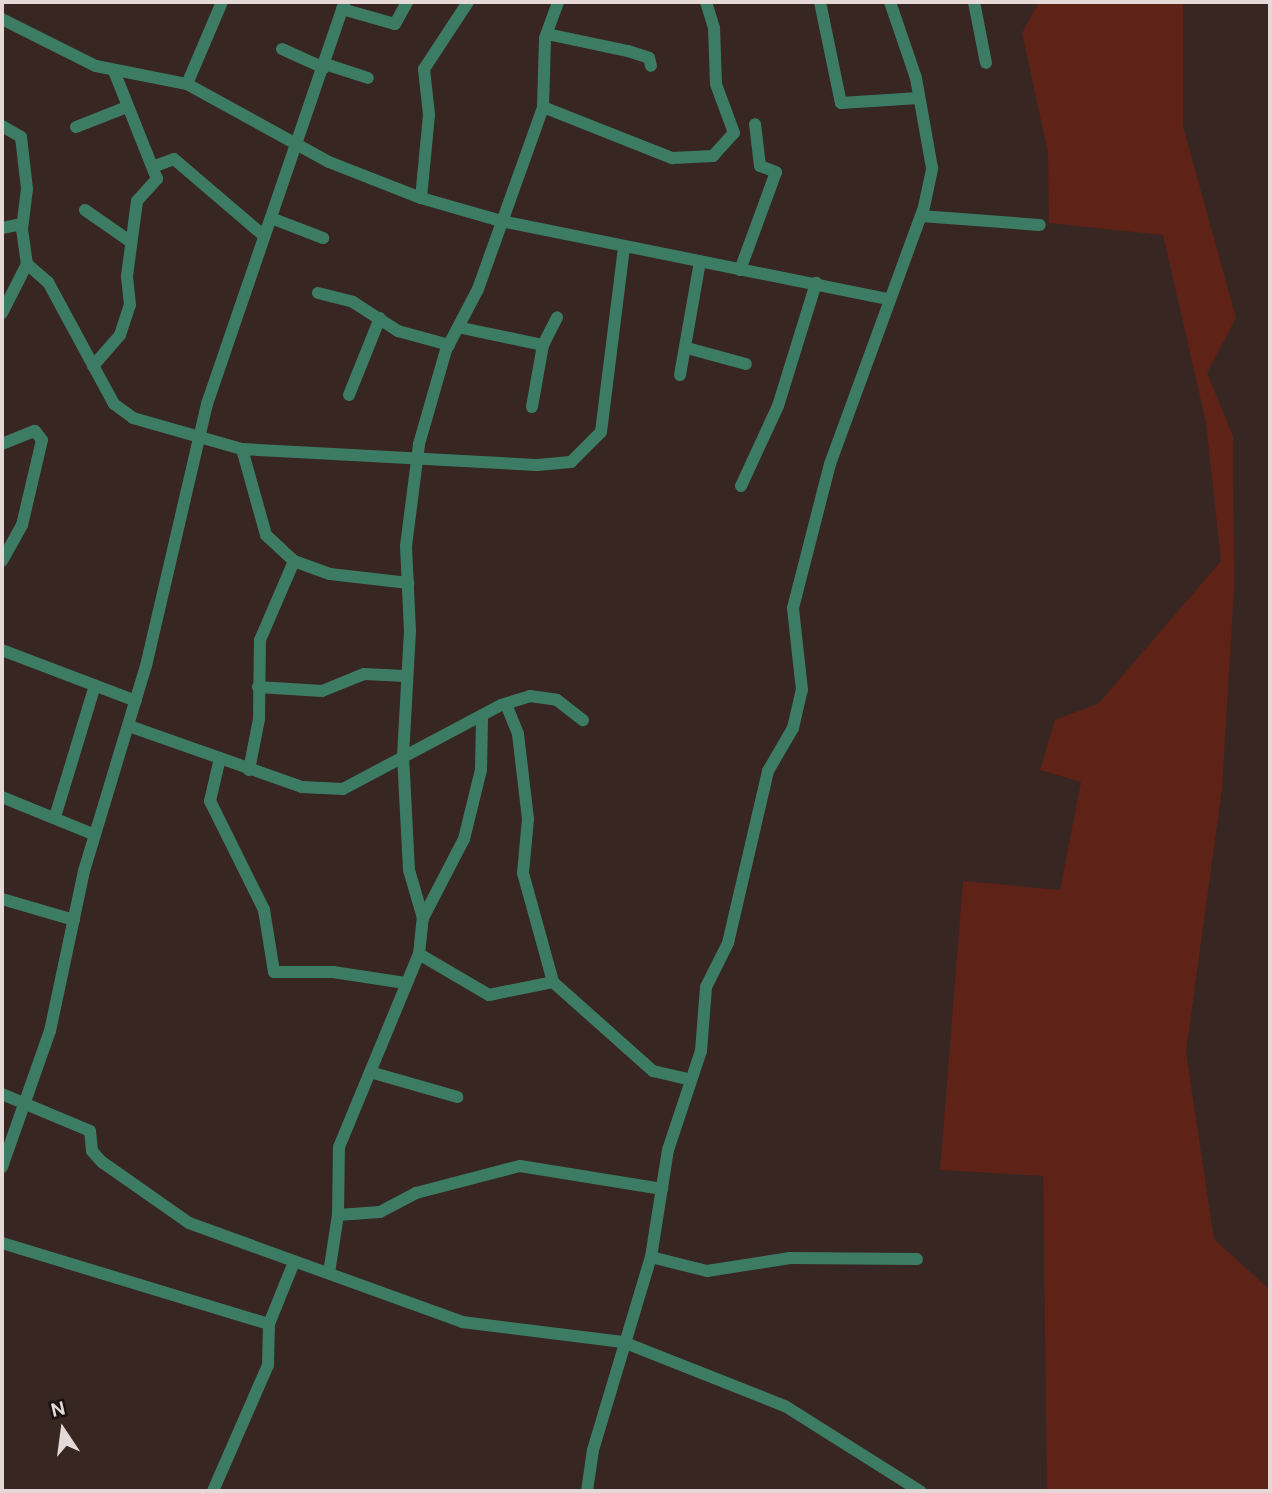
<!DOCTYPE html>
<html>
<head>
<meta charset="utf-8">
<style>
	body { margin:0 }
	#map { position:relative; width:1272px; height:1493px; overflow:hidden; background:#372622; font-family:"DM Sans",sans-serif }
	div>[style] { position:absolute }
	.green>* { inset:0; background:#5e2216 }
	.minor>* { height:12px; margin:-6px; padding:0 6px; transform-origin:6px; border-radius:6px; background:#3d7c64 }
	span { translate:-50% -50%; white-space:nowrap; text-align:center; line-height:1.15; -webkit-text-stroke:6px #19110f; paint-order:stroke }
	.frame { position:absolute; inset:0; border:4px solid #e4d9d6; pointer-events:none }
	.north { position:absolute; left:28px; top:1395px; width:70px; height:70px; -webkit-text-stroke:5px #19110f; paint-order:stroke; rotate:347deg; font-size:19px; font-weight:700; line-height:28px; text-align:center; color:#e4d9d6 }
	.north::after { content:''; display:block; margin:auto; width:24px; height:32px; background:#e4d9d6; clip-path:polygon(50% 0,100% 100%,50% 72%,0 100%) }
</style>
</head>
<body>
<div id="map">
	<div class="green">
		<div style="clip-path:polygon(1039px 2px,1183px 2px,1183px 126px,1236px 318px,1207px 373px,1233px 436px,1234px 589px,1222px 789px,1186px 1052px,1214px 1239px,1270px 1290px,1270px 1491px,1047px 1491px,1043px 1176px,940px 1170px,963px 881px,1060px 890px,1081px 782px,1040px 770px,1055px 720px,1099px 703px,1221px 561px,1206px 423px,1163px 235px,1049px 223px,1048px 153px,1022px 33px)"></div>
	</div>
	<div class="minor">
		<div style="left:820px;top:2px;width:103px;rotate:78.3deg"></div>
		<div style="left:841px;top:103px;width:78px;rotate:-3.7deg"></div>
		<div style="left:974px;top:2px;width:62px;rotate:78.9deg"></div>
		<div style="left:342px;top:9px;width:55px;rotate:15.8deg"></div>
		<div style="left:395px;top:24px;width:25px;rotate:-61deg"></div>
		<div style="left:2px;top:19px;width:105px;rotate:26.6deg"></div>
		<div style="left:96px;top:66px;width:93px;rotate:11.2deg"></div>
		<div style="left:187px;top:84px;width:162px;rotate:28.8deg"></div>
		<div style="left:329px;top:162px;width:99px;rotate:21.4deg"></div>
		<div style="left:421px;top:198px;width:83px;rotate:16deg"></div>
		<div style="left:501px;top:221px;width:395px;rotate:11.4deg"></div>
		<div style="left:547px;top:34px;width:83px;rotate:11.9deg"></div>
		<div style="left:628px;top:51px;width:22px;rotate:18deg"></div>
		<div style="left:649px;top:58px;width:8px;rotate:76deg"></div>
		<div style="left:282px;top:49px;width:46px;rotate:24.3deg"></div>
		<div style="left:325px;top:64px;width:45px;rotate:18deg"></div>
		<div style="left:187px;top:84px;width:89px;rotate:-66.9deg"></div>
		<div style="left:543px;top:107px;width:139px;rotate:21.6deg"></div>
		<div style="left:672px;top:158px;width:41px;rotate:-2.8deg"></div>
		<div style="left:713px;top:156px;width:31px;rotate:-48deg"></div>
		<div style="left:734px;top:133px;width:52px;rotate:-110.2deg"></div>
		<div style="left:716px;top:84px;width:56px;rotate:-92deg"></div>
		<div style="left:714px;top:28px;width:27px;rotate:-107deg"></div>
		<div style="left:2px;top:126px;width:22px;rotate:30deg"></div>
		<div style="left:21px;top:137px;width:52px;rotate:83.4deg"></div>
		<div style="left:27px;top:189px;width:40px;rotate:97.1deg"></div>
		<div style="left:22px;top:229px;width:35px;rotate:82deg"></div>
		<div style="left:27px;top:264px;width:55px;rotate:117deg"></div>
		<div style="left:76px;top:127px;width:55px;rotate:-21.4deg"></div>
		<div style="left:155px;top:166px;width:20px;rotate:-20deg"></div>
		<div style="left:174px;top:159px;width:118px;rotate:40.5deg"></div>
		<div style="left:421px;top:198px;width:83px;rotate:-84.5deg"></div>
		<div style="left:429px;top:115px;width:46px;rotate:-96.2deg"></div>
		<div style="left:424px;top:69px;width:80px;rotate:-56.7deg"></div>
		<div style="left:85px;top:210px;width:56px;rotate:34.8deg"></div>
		<div style="left:921px;top:216px;width:119px;rotate:4.3deg"></div>
		<div style="left:271px;top:218px;width:56px;rotate:21deg"></div>
		<div style="left:2px;top:228px;width:20px;rotate:-11deg"></div>
		<div style="left:27px;top:264px;width:28px;rotate:41deg"></div>
		<div style="left:48px;top:282px;width:139px;rotate:61.6deg"></div>
		<div style="left:114px;top:404px;width:24px;rotate:36deg"></div>
		<div style="left:133px;top:418px;width:113px;rotate:15.9deg"></div>
		<div style="left:242px;top:449px;width:295px;rotate:3.1deg"></div>
		<div style="left:537px;top:465px;width:34px;rotate:-5deg"></div>
		<div style="left:571px;top:462px;width:42px;rotate:-45deg"></div>
		<div style="left:601px;top:432px;width:186px;rotate:-82.9deg"></div>
		<div style="left:740px;top:270px;width:104px;rotate:-69.8deg"></div>
		<div style="left:776px;top:172px;width:17px;rotate:-159deg"></div>
		<div style="left:760px;top:166px;width:42px;rotate:-96.8deg"></div>
		<div style="left:318px;top:293px;width:36px;rotate:14deg"></div>
		<div style="left:353px;top:302px;width:54px;rotate:32.8deg"></div>
		<div style="left:398px;top:331px;width:53px;rotate:15.4deg"></div>
		<div style="left:462px;top:328px;width:83px;rotate:11.9deg"></div>
		<div style="left:543px;top:345px;width:63px;rotate:100.1deg"></div>
		<div style="left:543px;top:345px;width:31px;rotate:-63deg"></div>
		<div style="left:687px;top:348px;width:61px;rotate:15.2deg"></div>
		<div style="left:93px;top:366px;width:41px;rotate:-48.9deg"></div>
		<div style="left:120px;top:335px;width:32px;rotate:-72deg"></div>
		<div style="left:130px;top:305px;width:29px;rotate:-96deg"></div>
		<div style="left:127px;top:276px;width:76px;rotate:-82.4deg"></div>
		<div style="left:137px;top:201px;width:30px;rotate:-48deg"></div>
		<div style="left:157px;top:179px;width:116px;rotate:-111.7deg"></div>
		<div style="left:680px;top:375px;width:115px;rotate:-80deg"></div>
		<div style="left:349px;top:395px;width:83px;rotate:-68.1deg"></div>
		<div style="left:2px;top:444px;width:35px;rotate:-22deg"></div>
		<div style="left:35px;top:431px;width:11px;rotate:52deg"></div>
		<div style="left:42px;top:440px;width:87px;rotate:103.2deg"></div>
		<div style="left:22px;top:525px;width:41px;rotate:119.1deg"></div>
		<div style="left:242px;top:449px;width:89px;rotate:74.4deg"></div>
		<div style="left:266px;top:535px;width:38px;rotate:43deg"></div>
		<div style="left:294px;top:561px;width:38px;rotate:20deg"></div>
		<div style="left:330px;top:574px;width:79px;rotate:6.6deg"></div>
		<div style="left:741px;top:486px;width:88px;rotate:-65.2deg"></div>
		<div style="left:778px;top:406px;width:129px;rotate:-72.8deg"></div>
		<div style="left:2px;top:650px;width:143px;rotate:20.8deg"></div>
		<div style="left:258px;top:687px;width:64px;rotate:3.6deg"></div>
		<div style="left:322px;top:691px;width:45px;rotate:-22deg"></div>
		<div style="left:364px;top:674px;width:41px;rotate:2.8deg"></div>
		<div style="left:506px;top:704px;width:32px;rotate:68deg"></div>
		<div style="left:518px;top:734px;width:86px;rotate:83.3deg"></div>
		<div style="left:528px;top:819px;width:54px;rotate:95.3deg"></div>
		<div style="left:523px;top:873px;width:113px;rotate:74.6deg"></div>
		<div style="left:553px;top:982px;width:134px;rotate:41.7deg"></div>
		<div style="left:653px;top:1071px;width:37px;rotate:13deg"></div>
		<div style="left:129px;top:726px;width:183px;rotate:19.4deg"></div>
		<div style="left:302px;top:787px;width:41px;rotate:2.8deg"></div>
		<div style="left:343px;top:789px;width:179px;rotate:-28deg"></div>
		<div style="left:501px;top:705px;width:30px;rotate:-17deg"></div>
		<div style="left:530px;top:696px;width:27px;rotate:8deg"></div>
		<div style="left:557px;top:700px;width:33px;rotate:38deg"></div>
		<div style="left:220px;top:758px;width:44px;rotate:103.1deg"></div>
		<div style="left:210px;top:801px;width:122px;rotate:63.6deg"></div>
		<div style="left:264px;top:910px;width:63px;rotate:80.8deg"></div>
		<div style="left:274px;top:972px;width:59px"></div>
		<div style="left:333px;top:972px;width:73px;rotate:8.7deg"></div>
		<div style="left:249px;top:770px;width:52px;rotate:-78.9deg"></div>
		<div style="left:259px;top:719px;width:79px;rotate:-89.3deg"></div>
		<div style="left:260px;top:640px;width:86px;rotate:-66.7deg"></div>
		<div style="left:2px;top:797px;width:100px;rotate:22.2deg"></div>
		<div style="left:55px;top:817px;width:134px;rotate:-73.1deg"></div>
		<div style="left:2px;top:899px;width:75px;rotate:16.3deg"></div>
		<div style="left:423px;top:918px;width:89px;rotate:-62.6deg"></div>
		<div style="left:464px;top:839px;width:71px;rotate:-76.2deg"></div>
		<div style="left:481px;top:770px;width:53px;rotate:-88.9deg"></div>
		<div style="left:419px;top:954px;width:81px;rotate:30.4deg"></div>
		<div style="left:489px;top:995px;width:65px;rotate:-11.5deg"></div>
		<div style="left:370px;top:1072px;width:91px;rotate:16deg"></div>
		<div style="left:2px;top:1094px;width:95px;rotate:22.8deg"></div>
		<div style="left:90px;top:1131px;width:20px;rotate:84deg"></div>
		<div style="left:92px;top:1151px;width:15px;rotate:48deg"></div>
		<div style="left:102px;top:1162px;width:106px;rotate:35deg"></div>
		<div style="left:189px;top:1223px;width:290px;rotate:19.9deg"></div>
		<div style="left:462px;top:1322px;width:162px;rotate:7.1deg"></div>
		<div style="left:623px;top:1342px;width:174px;rotate:21.6deg"></div>
		<div style="left:785px;top:1406px;width:160px;rotate:32.2deg"></div>
		<div style="left:2px;top:1167px;width:144px;rotate:-70.6deg"></div>
		<div style="left:50px;top:1031px;width:164px;rotate:-78deg"></div>
		<div style="left:84px;top:871px;width:214px;rotate:-73.2deg"></div>
		<div style="left:146px;top:666px;width:269px;rotate:-76.9deg"></div>
		<div style="left:207px;top:404px;width:425px;rotate:-71.1deg"></div>
		<div style="left:338px;top:1215px;width:42px;rotate:-4.1deg"></div>
		<div style="left:380px;top:1212px;width:41px;rotate:-27.8deg"></div>
		<div style="left:416px;top:1193px;width:107px;rotate:-14.6deg"></div>
		<div style="left:520px;top:1166px;width:144px;rotate:9.2deg"></div>
		<div style="left:2px;top:1243px;width:279px;rotate:16.9deg"></div>
		<div style="left:651px;top:1257px;width:58px;rotate:14deg"></div>
		<div style="left:707px;top:1271px;width:84px;rotate:-8.9deg"></div>
		<div style="left:790px;top:1258px;width:127px;rotate:0.5deg"></div>
		<div style="left:329px;top:1273px;width:59px;rotate:-81.2deg"></div>
		<div style="left:338px;top:1215px;width:68px;rotate:-89.2deg"></div>
		<div style="left:339px;top:1147px;width:209px;rotate:-67.5deg"></div>
		<div style="left:419px;top:954px;width:36px;rotate:-84deg"></div>
		<div style="left:423px;top:918px;width:50px;rotate:-106.3deg"></div>
		<div style="left:409px;top:870px;width:114px;rotate:-93deg"></div>
		<div style="left:403px;top:756px;width:125px;rotate:-86.8deg"></div>
		<div style="left:410px;top:631px;width:85px;rotate:-92.7deg"></div>
		<div style="left:406px;top:546px;width:103px;rotate:-82.7deg"></div>
		<div style="left:419px;top:444px;width:98px;rotate:-74deg"></div>
		<div style="left:446px;top:350px;width:69px;rotate:-62.3deg"></div>
		<div style="left:478px;top:289px;width:193px;rotate:-70.3deg"></div>
		<div style="left:543px;top:107px;width:69px;rotate:-88.3deg"></div>
		<div style="left:545px;top:38px;width:38px;rotate:-70deg"></div>
		<div style="left:213px;top:1491px;width:137px;rotate:-66.4deg"></div>
		<div style="left:268px;top:1365px;width:41px;rotate:-88.6deg"></div>
		<div style="left:269px;top:1324px;width:67px;rotate:-68deg"></div>
		<div style="left:587px;top:1491px;width:41px;rotate:-81.7deg"></div>
		<div style="left:593px;top:1450px;width:202px;rotate:-73.3deg"></div>
		<div style="left:651px;top:1257px;width:108px;rotate:-81deg"></div>
		<div style="left:668px;top:1150px;width:104px;rotate:-71.6deg"></div>
		<div style="left:701px;top:1051px;width:64px;rotate:-85.5deg"></div>
		<div style="left:706px;top:987px;width:49px;rotate:-63.4deg"></div>
		<div style="left:728px;top:943px;width:177px;rotate:-76.9deg"></div>
		<div style="left:768px;top:771px;width:50px;rotate:-59.8deg"></div>
		<div style="left:793px;top:728px;width:39px;rotate:-77deg"></div>
		<div style="left:802px;top:690px;width:82px;rotate:-96.3deg"></div>
		<div style="left:793px;top:608px;width:149px;rotate:-75.6deg"></div>
		<div style="left:830px;top:464px;width:274px;rotate:-69.9deg"></div>
		<div style="left:924px;top:207px;width:40px;rotate:-78deg"></div>
		<div style="left:932px;top:168px;width:91px;rotate:-100.1deg"></div>
		<div style="left:916px;top:78px;width:80px;rotate:-108.9deg"></div>
	</div>
	<div class="frame"></div>
	<div class="north">N</div>
</div>
</body>
</html>
